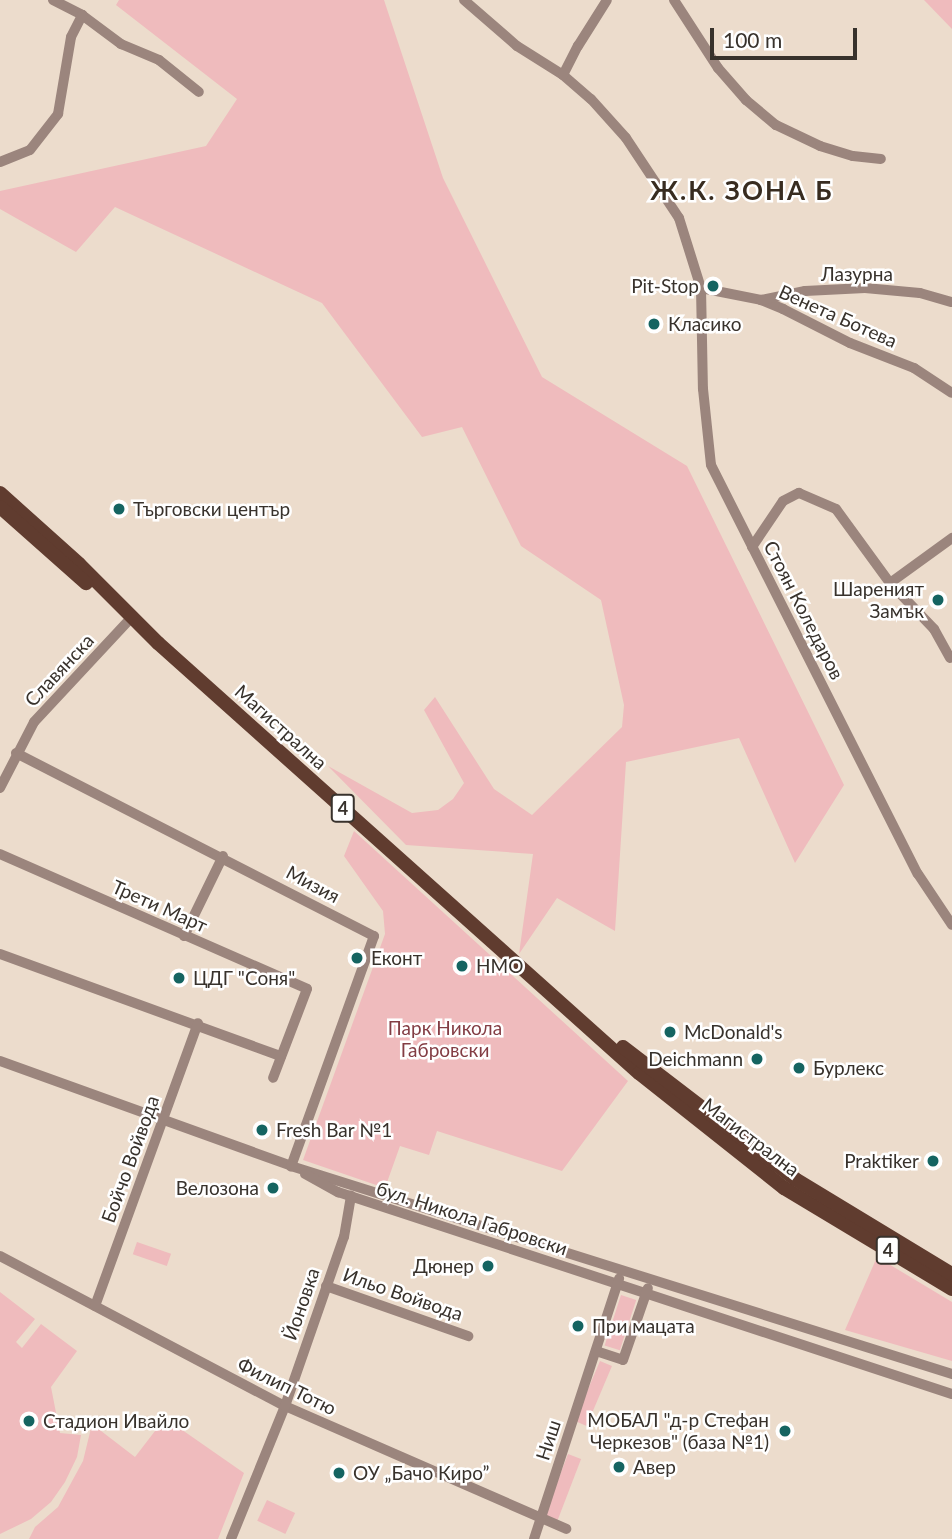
<!DOCTYPE html>
<html>
<head>
<meta charset="utf-8">
<style>
	body { margin:0 }
	#map { position:relative; width:952px; height:1539px; overflow:hidden; background:#ecdccc; font-family:Lato,sans-serif }
	div>[style] { position:absolute }
	.green>* { inset:0; background:#efbbbd; transform-origin:0 0 }
	.minor>* { height:10px; margin:-5px; padding:0 5px; transform-origin:5px; border-radius:5px; background:#9b857d }
	.major>* { height:14px; margin:-7px; padding:0 7px; transform-origin:7px; border-radius:7px; background:#603c2f }
	.dots>* { width:19px; height:19px; translate:-50% -50%; box-sizing:border-box; border:4px solid #fff; border-radius:50% }
	span { translate:-50% -50%; white-space:nowrap; text-align:center; line-height:1.15; -webkit-text-stroke:5px #fff; paint-order:stroke }
	.shield-label span { padding:2px 5px; background:#fff; border:2px solid; border-radius:5px; -webkit-text-stroke-width:0 }
	.shield-label { font-size:18px; color:#38322c; font-weight:700 }
	.street-label { font-size:19px; color:#38322c }
	.poi-label { font-size:19px; color:#38322c }
	.right { translate:-100% -50%; text-align:right }
	.left { translate:0 -50%; text-align:left }
	.park-label { font-size:19px; color:#833d44 }
	.district-label { font-size:26px; color:#382c20; font-weight:700; letter-spacing:2px }
	.scale { position:absolute; left:710px; top:28px; width:147px; height:32px; box-sizing:border-box; border:4px solid #38322c; border-top:0; padding-left:9px; font-size:21px; line-height:24px; white-space:nowrap; color:#38322c; -webkit-text-stroke:5px #fff; paint-order:stroke }
</style>
</head>
<body>
<div id="map">
	<div class="green">
		<div style="clip-path:polygon(119px 0,384px 0,443px 178px,542px 377px,687px 466px,844px 785px,795px 863px,739px 738px,626px 762px,615px 931px,557px 898px,519px 954px,533px 854px,406px 845px,328px 766px,412px 813px,438px 810px,453px 799px,464px 783px,424px 710px,435px 697px,494px 789px,532px 815px,622px 727px,624px 705px,601px 600px,521px 546px,462px 427px,422px 437px,322px 303px,115px 207px,76px 252px,0 209px,0 191px,206px 146px,237px 99px,116px 5px)"></div>
		<div style="clip-path:polygon(924px 0,952px 0,952px 29px)"></div>
		<div style="clip-path:polygon(354px 831px,628px 1081px,562px 1171px,437px 1131px,429px 1155px,400px 1146px,385px 1188px,303px 1160px,385px 934px,383px 911px,344px 856px)"></div>
		<div style="left:137px;top:1242px;width:36px;height:13px;rotate:19deg"></div>
		<div style="clip-path:polygon(877px 1257px,952px 1302px,952px 1361px,845px 1330px)"></div>
		<div style="clip-path:polygon(0 1292px,35px 1319px,16px 1342px,22px 1348px,41px 1324px,77px 1351px,51px 1387px,60px 1433px,81px 1435px,77px 1457px,65px 1482px,51px 1502px,31px 1519px,0 1534px)"></div>
		<div style="left:621px;top:1295px;width:16px;height:53px;rotate:18deg"></div>
		<div style="left:600px;top:1361px;width:13px;height:65px;rotate:23deg"></div>
		<div style="clip-path:polygon(165px 1418px,244px 1473px,218px 1539px,29px 1539px,35px 1527px,58px 1507px,83px 1461px,92px 1424px,135px 1457px)"></div>
		<div style="left:568px;top:1454px;width:14px;height:66px;rotate:21deg"></div>
		<div style="left:267px;top:1500px;width:31px;height:23px;rotate:25deg"></div>
	</div>
	<div class="minor">
		<div style="left:53px;top:0;width:33px;rotate:27deg"></div>
		<div style="left:82px;top:15px;width:49px;rotate:36.6deg"></div>
		<div style="left:121px;top:44px;width:41px;rotate:22.8deg"></div>
		<div style="left:159px;top:60px;width:51px;rotate:38.7deg"></div>
		<div style="left:464px;top:0;width:70px;rotate:41deg"></div>
		<div style="left:517px;top:46px;width:54px;rotate:32.2deg"></div>
		<div style="left:563px;top:75px;width:37px;rotate:41deg"></div>
		<div style="left:591px;top:99px;width:52px;rotate:48.1deg"></div>
		<div style="left:626px;top:138px;width:96px;rotate:56.5deg"></div>
		<div style="left:679px;top:218px;width:73px;rotate:72.6deg"></div>
		<div style="left:701px;top:288px;width:101px;rotate:88.9deg"></div>
		<div style="left:703px;top:389px;width:76px;rotate:84deg"></div>
		<div style="left:711px;top:465px;width:458px;rotate:63.2deg"></div>
		<div style="left:918px;top:874px;width:61px;rotate:56.3deg"></div>
		<div style="left:674px;top:0;width:81px;rotate:57.1deg"></div>
		<div style="left:718px;top:68px;width:43px;rotate:48.8deg"></div>
		<div style="left:746px;top:100px;width:39px;rotate:40deg"></div>
		<div style="left:776px;top:125px;width:49px;rotate:25.5deg"></div>
		<div style="left:820px;top:146px;width:34px;rotate:17deg"></div>
		<div style="left:853px;top:156px;width:28px;rotate:6deg"></div>
		<div style="left:563px;top:75px;width:33px;rotate:-63deg"></div>
		<div style="left:578px;top:46px;width:54px;rotate:-57.8deg"></div>
		<div style="left:0;top:162px;width:32px;rotate:-22deg"></div>
		<div style="left:30px;top:150px;width:46px;rotate:-52.1deg"></div>
		<div style="left:58px;top:114px;width:78px;rotate:-80.4deg"></div>
		<div style="left:71px;top:37px;width:25px;rotate:-63deg"></div>
		<div style="left:701px;top:288px;width:61px;rotate:11.3deg"></div>
		<div style="left:761px;top:300px;width:24px;rotate:22deg"></div>
		<div style="left:783px;top:309px;width:75px;rotate:26.9deg"></div>
		<div style="left:850px;top:343px;width:69px;rotate:21.3deg"></div>
		<div style="left:914px;top:368px;width:45px;rotate:33.3deg"></div>
		<div style="left:761px;top:300px;width:45px;rotate:-11.6deg"></div>
		<div style="left:805px;top:291px;width:60px;rotate:-2.9deg"></div>
		<div style="left:865px;top:288px;width:55px;rotate:5.2deg"></div>
		<div style="left:920px;top:293px;width:33px;rotate:16deg"></div>
		<div style="left:752px;top:547px;width:55px;rotate:-56deg"></div>
		<div style="left:783px;top:501px;width:18px;rotate:-27deg"></div>
		<div style="left:799px;top:493px;width:40px;rotate:23.4deg"></div>
		<div style="left:836px;top:509px;width:92px;rotate:53.9deg"></div>
		<div style="left:890px;top:583px;width:64px;rotate:46.3deg"></div>
		<div style="left:934px;top:629px;width:33px;rotate:61deg"></div>
		<div style="left:890px;top:583px;width:77px;rotate:-36deg"></div>
		<div style="left:16px;top:753px;width:402px;rotate:27.1deg"></div>
		<div style="left:374px;top:936px;width:245px;rotate:109.8deg"></div>
		<div style="left:0;top:788px;width:74px;rotate:-62.7deg"></div>
		<div style="left:34px;top:722px;width:142px;rotate:-47deg"></div>
		<div style="left:0;top:854px;width:335px;rotate:23.7deg"></div>
		<div style="left:307px;top:989px;width:95px;rotate:110.9deg"></div>
		<div style="left:184px;top:936px;width:89px;rotate:-64deg"></div>
		<div style="left:0;top:954px;width:299px;rotate:20deg"></div>
		<div style="left:0;top:1061px;width:309px;rotate:19.8deg"></div>
		<div style="left:291px;top:1166px;width:693px;rotate:17.47deg"></div>
		<div style="left:305px;top:1174px;width:38px;rotate:29deg"></div>
		<div style="left:338px;top:1192px;width:646px;rotate:18.21deg"></div>
		<div style="left:0;top:1256px;width:322px;rotate:27.8deg"></div>
		<div style="left:285px;top:1406px;width:307px;rotate:23.6deg"></div>
		<div style="left:326px;top:1286px;width:151px;rotate:19.4deg"></div>
		<div style="left:95px;top:1306px;width:301px;rotate:-70deg"></div>
		<div style="left:596px;top:1351px;width:28px;rotate:18deg"></div>
		<div style="left:623px;top:1360px;width:76px;rotate:-70.9deg"></div>
		<div style="left:231px;top:1539px;width:144px;rotate:-67.9deg"></div>
		<div style="left:285px;top:1406px;width:179px;rotate:-70.8deg"></div>
		<div style="left:344px;top:1237px;width:42px;rotate:-80.3deg"></div>
		<div style="left:534px;top:1539px;width:274px;rotate:-71.9deg"></div>
	</div>
	<div class="major">
		<div style="left:0;top:493px;width:106px;rotate:41.9deg"></div>
		<div style="left:79px;top:564px;width:112px;rotate:45deg"></div>
		<div style="left:158px;top:643px;width:645px;rotate:41.8deg"></div>
		<div style="left:639px;top:1073px;width:185px;rotate:38.4deg"></div>
		<div style="left:784px;top:1188px;width:196px;rotate:31deg"></div>
		<div style="left:0;top:507px;width:115px;rotate:41.5deg"></div>
		<div style="left:623px;top:1047px;width:217px;rotate:37.5deg"></div>
		<div style="left:795px;top:1179px;width:184px;rotate:31.2deg"></div>
	</div>
	<div class="dots">
		<div style="left:713px;top:286px;background:#156461"></div>
		<div style="left:654px;top:324px;background:#156461"></div>
		<div style="left:119px;top:509px;background:#156461"></div>
		<div style="left:938px;top:600px;background:#156461"></div>
		<div style="left:357px;top:958px;background:#156461"></div>
		<div style="left:462px;top:966px;background:#156461"></div>
		<div style="left:179px;top:978px;background:#156461"></div>
		<div style="left:670px;top:1032px;background:#156461"></div>
		<div style="left:757px;top:1059px;background:#156461"></div>
		<div style="left:799px;top:1068px;background:#156461"></div>
		<div style="left:262px;top:1130px;background:#156461"></div>
		<div style="left:933px;top:1161px;background:#156461"></div>
		<div style="left:273px;top:1188px;background:#156461"></div>
		<div style="left:488px;top:1266px;background:#156461"></div>
		<div style="left:578px;top:1326px;background:#156461"></div>
		<div style="left:29px;top:1421px;background:#156461"></div>
		<div style="left:785px;top:1431px;background:#156461"></div>
		<div style="left:619px;top:1467px;background:#156461"></div>
		<div style="left:339px;top:1473px;background:#156461"></div>
	</div>
	<div class="shield-label">
		<span style="left:343px;top:808px">4</span>
		<span style="left:888px;top:1250px">4</span>
	</div>
	<div class="street-label">
		<span style="left:857px;top:274px">Лазурна</span>
		<span style="left:838px;top:316px;rotate:24deg">Венета Ботева</span>
		<span style="left:804px;top:610px;rotate:63deg">Стоян Коледаров</span>
		<span style="left:59px;top:670px;rotate:-47deg">Славянска</span>
		<span style="left:281px;top:727px;rotate:42deg">Магистрална</span>
		<span style="left:313px;top:884px;rotate:28deg">Мизия</span>
		<span style="left:160px;top:906px;rotate:24deg">Трети Март</span>
		<span style="left:751px;top:1137px;rotate:37deg">Магистрална</span>
		<span style="left:130px;top:1159px;rotate:-70deg">Бойчо Войвода</span>
		<span style="left:472px;top:1218px;rotate:18deg">бул. Никола Габровски</span>
		<span style="left:403px;top:1294px;rotate:19deg">Ильо Войвода</span>
		<span style="left:301px;top:1304px;rotate:-71deg">Йоновка</span>
		<span style="left:287px;top:1386px;rotate:26deg">Филип Тотю</span>
		<span style="left:548px;top:1440px;rotate:-72deg">Ниш</span>
	</div>
	<div class="poi-label">
		<span class="right" style="left:699px;top:286px">Pit-Stop</span>
		<span class="left" style="left:668px;top:324px">Класико</span>
		<span class="left" style="left:133px;top:509px">Търговски център</span>
		<span class="right" style="left:924px;top:600px">Шареният<br>Замък</span>
		<span class="left" style="left:371px;top:958px">Еконт</span>
		<span class="left" style="left:476px;top:966px">HMO</span>
		<span class="left" style="left:193px;top:978px">ЦДГ "Соня"</span>
		<span class="left" style="left:684px;top:1032px">McDonald's</span>
		<span class="right" style="left:743px;top:1059px">Deichmann</span>
		<span class="left" style="left:813px;top:1068px">Бурлекс</span>
		<span class="left" style="left:276px;top:1130px">Fresh Bar №1</span>
		<span class="right" style="left:919px;top:1161px">Praktiker</span>
		<span class="right" style="left:259px;top:1188px">Велозона</span>
		<span class="right" style="left:474px;top:1266px">Дюнер</span>
		<span class="left" style="left:592px;top:1326px">При мацата</span>
		<span class="right" style="left:769px;top:1431px">МОБАЛ "д-р Стефан<br>Черкезов" (база №1)</span>
		<span class="left" style="left:43px;top:1421px">Стадион Ивайло</span>
		<span class="left" style="left:633px;top:1467px">Авер</span>
		<span class="left" style="left:353px;top:1473px">ОУ „Бачо Киро”</span>
	</div>
	<div class="park-label">
		<span style="left:445px;top:1039px">Парк Никола<br>Габровски</span>
	</div>
	<div class="district-label">
		<span style="left:742px;top:191px">Ж.К. ЗОНА Б</span>
	</div>
	<div class="scale">100 m</div>
</div>
</body>
</html>
